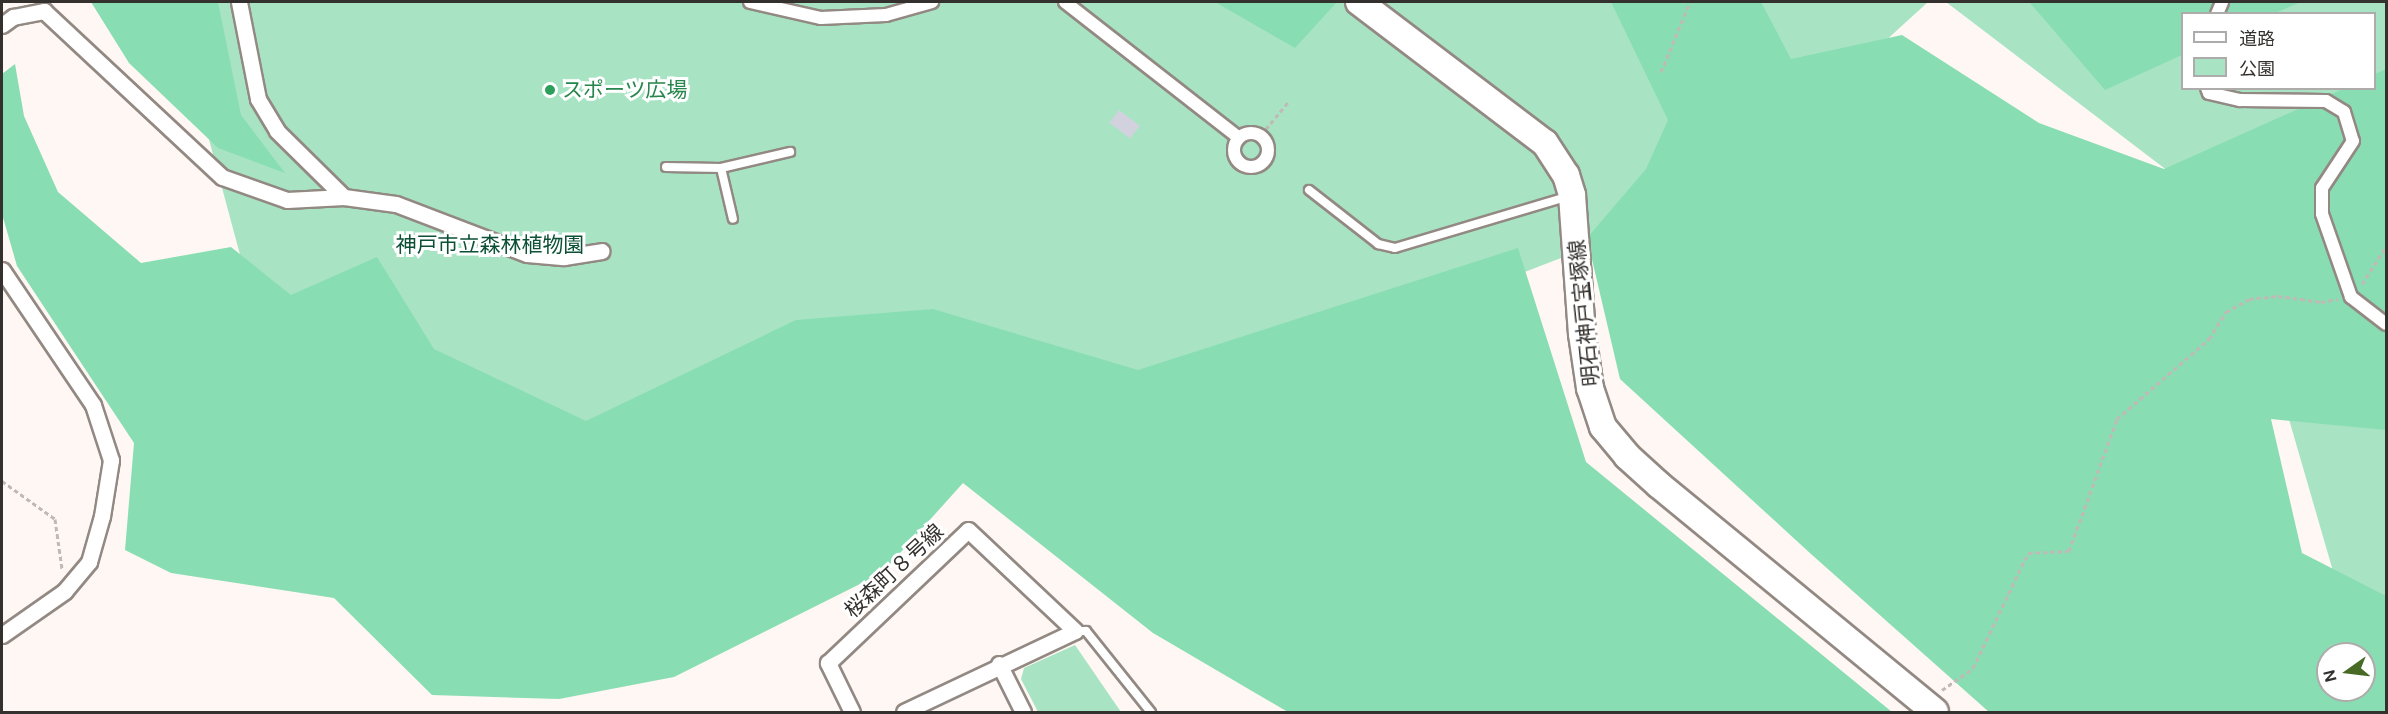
<!DOCTYPE html>
<html>
<head>
<meta charset="utf-8">
<style>
	body { margin:0 }
	#map { position:relative; width:2388px; height:714px; overflow:hidden; background:#fef7f3; font-family:"DM Sans","Noto Sans JP",sans-serif }
	div>[style] { position:absolute }
	.green>* { inset:0; background:#a8e4c4 }
	.forest>* { inset:0; background:#89ddb3 }
	.building>* { inset:0; background:#d1d2dd; transform-origin:0 0 }
	.path>* { height:3px; margin-top:-1.5px; transform-origin:0; background:repeating-linear-gradient(90deg,#c0bab6 0 4.5px,transparent 0 7.5px) }
	.roads { filter:drop-shadow(2px 0 #938983) drop-shadow(-2px 0 #938983) drop-shadow(0 2px #938983) drop-shadow(0 -2px #938983) }
	.service>* { height:8px; margin:-4px; padding:0 4px; transform-origin:4px; border-radius:4px; background:#fff }
	.pedestrian>* { height:12px; margin:-6px; padding:0 6px; transform-origin:6px; border-radius:6px; background:#fff }
	.pedestrian>.ring { margin:-6px; padding:0; box-sizing:content-box; background:none; border:12px solid #fff; border-radius:50% }
	.minor>* { height:15px; margin:-7.5px; padding:0 7.5px; transform-origin:7.5px; border-radius:7.5px; background:#fff }
	.primary>* { height:26px; margin:-13px; padding:0 13px; transform-origin:13px; border-radius:13px; background:#fff }
	.dots>* { width:16px; height:16px; translate:-50% -50%; box-sizing:border-box; border:3px solid #fff; border-radius:50% }
	span { translate:-50% -50%; white-space:nowrap; text-align:center; line-height:1.15; -webkit-text-stroke:6px #fff; paint-order:stroke }
	.leisure-label { font-size:21px; color:#27864d }
	.left { translate:0 -50%; text-align:left }
	.park-label { font-size:21px; color:#0c5036 }
	.street-label { font-size:21px; color:#34302d }
	.frame { position:absolute; inset:0; border:3px solid #34302d; pointer-events:none }
	.legend { position:absolute; left:2181px; top:12px; width:195px; height:78px; box-sizing:border-box; background:#fff; border:2px solid #aeacab; margin:0; padding:8px 10px; list-style:none; font-size:18px; color:#34302d }
	.legend li { display:flex; align-items:center; gap:12px; height:30px }
	.legend b { width:30px; border:2px solid #aeacab }
	.north { position:absolute; left:2316px; top:642px; width:60px; height:60px; box-sizing:border-box; background:#fff; border:2px solid #aeacab; border-radius:50%; rotate:256deg; font-size:16px; font-weight:700; line-height:24px; text-align:center; color:#34302d }
	.north::after { content:''; display:block; margin:auto; width:21px; height:27px; background:#476b25; clip-path:polygon(50% 0,100% 100%,50% 72%,0 100%) }
</style>
</head>
<body>
<div id="map">
	<div class="green">
		<div style="clip-path:polygon(172px 2px,1928px 2px,1711px 200px,1150px 417px,309px 511px)"></div>
		<div style="clip-path:polygon(evenodd,1946px 2px,2386px 2px,2386px 712px,2364px 654px,2357px 654px,2231px 219px,1946px 2px,2182px 14px,2374px 14px,2374px 88px,2182px 88px,2182px 14px)"></div>
		<div style="clip-path:polygon(1075px 645px,1121px 712px,1038px 712px,1021px 679px,1024px 668px)"></div>
	</div>
	<div class="forest">
		<div style="clip-path:polygon(91px 2px,218px 2px,241px 115px,285px 173px,218px 148px,129px 63px)"></div>
		<div style="clip-path:polygon(1215px 2px,1337px 2px,1295px 48px)"></div>
		<div style="clip-path:polygon(evenodd,1611px 2px,1761px 2px,1791px 59px,1902px 35px,2039px 123px,2164px 169px,2343px 89px,2374px 88px,2375px 74px,2386px 69px,2386px 430px,2271px 419px,2302px 553px,2386px 596px,2386px 712px,1989px 712px,1811px 554px,1620px 379px,1587px 238px,1646px 169px,1668px 120px,1611px 2px,2328px 654px,2364px 654px,2364px 690px,2328px 690px,2328px 654px)"></div>
		<div style="clip-path:polygon(2301px 2px,2275px 13px,2182px 14px,2182px 55px,2105px 90px,2030px 3px)"></div>
		<div style="clip-path:polygon(15px 64px,24px 116px,58px 192px,141px 263px,231px 247px,291px 295px,377px 257px,434px 349px,586px 421px,796px 320px,933px 309px,1138px 370px,1518px 248px,1586px 462px,1892px 712px,1288px 712px,1153px 633px,963px 483px,882px 573px,674px 677px,559px 699px,432px 695px,334px 598px,171px 573px,125px 550px,134px 443px,17px 266px,2px 214px,2px 74px)"></div>
	</div>
	<div class="building">
		<div style="left:1119px;top:110px;width:26px;height:16px;rotate:37deg"></div>
	</div>
	<div class="path">
		<div style="left:1661px;top:72px;width:76px;rotate:-67.5deg"></div>
		<div style="left:1261px;top:135px;width:44px;rotate:-50.5deg"></div>
		<div style="left:2362px;top:284px;width:44px;rotate:-57deg"></div>
		<div style="left:2px;top:481px;width:65px;rotate:35.6deg"></div>
		<div style="left:55px;top:519px;width:50px;rotate:82deg"></div>
		<div style="left:1942px;top:690px;width:38px;rotate:-35deg"></div>
		<div style="left:1973px;top:668px;width:127px;rotate:-64.4deg"></div>
		<div style="left:2028px;top:553px;width:41px;rotate:-2.8deg"></div>
		<div style="left:2069px;top:551px;width:140px;rotate:-70deg"></div>
		<div style="left:2117px;top:419px;width:122px;rotate:-41deg"></div>
		<div style="left:2209px;top:339px;width:32px;rotate:-58deg"></div>
		<div style="left:2226px;top:312px;width:26px;rotate:-29deg"></div>
		<div style="left:2249px;top:299px;width:29px;rotate:-6deg"></div>
		<div style="left:2278px;top:296px;width:43px;rotate:7.9deg"></div>
		<div style="left:2321px;top:302px;width:17px;rotate:-10deg"></div>
	</div>
	<div class="roads">
		<div class="service">
			<div style="left:666px;top:167px;width:55px;rotate:1deg"></div>
			<div style="left:721px;top:168px;width:71px;rotate:-13.1deg"></div>
			<div style="left:721px;top:168px;width:52px;rotate:76.8deg"></div>
			<div style="left:1309px;top:190px;width:88px;rotate:38deg"></div>
			<div style="left:1378px;top:244px;width:17px;rotate:13deg"></div>
			<div style="left:1395px;top:248px;width:182px;rotate:-16.6deg"></div>
			<div style="left:1075px;top:631px;width:11px"></div>
			<div style="left:1086px;top:631px;width:104px;rotate:51.3deg"></div>
		</div>
		<div class="pedestrian">
			<div style="left:750px;top:2px;width:73px;rotate:12.7deg"></div>
			<div style="left:821px;top:18px;width:65px;rotate:-2.6deg"></div>
			<div style="left:886px;top:15px;width:48px;rotate:-15.8deg"></div>
			<div style="left:1065px;top:2px;width:219px;rotate:38deg"></div>
			<div style="left:2217px;top:14px;width:13px;rotate:-67deg"></div>
			<div style="left:2207px;top:88px;width:5px;rotate:68deg"></div>
			<div style="left:2209px;top:93px;width:32px;rotate:13deg"></div>
			<div style="left:2240px;top:100px;width:86px;rotate:0.7deg"></div>
			<div style="left:2326px;top:101px;width:21px;rotate:31deg"></div>
			<div style="left:2344px;top:112px;width:30px;rotate:73deg"></div>
			<div style="left:2353px;top:141px;width:56px;rotate:123.4deg"></div>
			<div style="left:2322px;top:188px;width:26px;rotate:90deg"></div>
			<div style="left:2322px;top:214px;width:88px;rotate:70.7deg"></div>
			<div style="left:2351px;top:297px;width:44px;rotate:37.6deg"></div>
			<div class="ring" style="left:1234px;top:133px;width:22px;height:22px"></div>
		</div>
		<div class="minor">
			<div style="left:239px;top:2px;width:99px;rotate:78.9deg"></div>
			<div style="left:258px;top:99px;width:37px;rotate:59deg"></div>
			<div style="left:277px;top:131px;width:94px;rotate:44.6deg"></div>
			<div style="left:2px;top:25px;width:14px;rotate:-36deg"></div>
			<div style="left:13px;top:17px;width:32px;rotate:-11deg"></div>
			<div style="left:44px;top:11px;width:243px;rotate:43deg"></div>
			<div style="left:222px;top:177px;width:69px;rotate:19.5deg"></div>
			<div style="left:287px;top:200px;width:57px;rotate:-3deg"></div>
			<div style="left:344px;top:197px;width:52px;rotate:7.7deg"></div>
			<div style="left:396px;top:204px;width:140px;rotate:20.9deg"></div>
			<div style="left:527px;top:254px;width:37px;rotate:5deg"></div>
			<div style="left:564px;top:257px;width:38px;rotate:-9deg"></div>
			<div style="left:2px;top:270px;width:163px;rotate:56deg"></div>
			<div style="left:93px;top:405px;width:58px;rotate:71.9deg"></div>
			<div style="left:111px;top:460px;width:57px;rotate:99.1deg"></div>
			<div style="left:102px;top:516px;width:48px;rotate:105.8deg"></div>
			<div style="left:89px;top:562px;width:38px;rotate:130deg"></div>
			<div style="left:65px;top:591px;width:77px;rotate:145.1deg"></div>
			<div style="left:999px;top:664px;width:54px;rotate:63.4deg"></div>
			<div style="left:852px;top:712px;width:55px;rotate:-116.1deg"></div>
			<div style="left:828px;top:663px;width:193px;rotate:-43.5deg"></div>
			<div style="left:968px;top:530px;width:147px;rotate:43.3deg"></div>
			<div style="left:1075px;top:631px;width:189px;rotate:154.7deg"></div>
		</div>
		<div class="primary">
			<div style="left:1359px;top:2px;width:233px;rotate:37.2deg"></div>
			<div style="left:1545px;top:143px;width:38px;rotate:57deg"></div>
			<div style="left:1566px;top:175px;width:21px;rotate:73deg"></div>
			<div style="left:1572px;top:195px;width:139px;rotate:85.9deg"></div>
			<div style="left:1582px;top:334px;width:55px;rotate:81.6deg"></div>
			<div style="left:1590px;top:388px;width:41px;rotate:71.6deg"></div>
			<div style="left:1603px;top:427px;width:38px;rotate:50deg"></div>
			<div style="left:1627px;top:456px;width:43px;rotate:42.2deg"></div>
			<div style="left:1659px;top:485px;width:357px;rotate:39.4deg"></div>
		</div>
	</div>
	<div class="dots">
		<div style="left:550px;top:90px;background:#2e9e5b"></div>
	</div>
	<div class="leisure-label">
		<span class="left" style="left:562px;top:90px">スポーツ広場</span>
	</div>
	<div class="park-label">
		<span style="left:490px;top:245px">神戸市立森林植物園</span>
	</div>
	<div class="street-label">
		<span style="left:1584px;top:313px;rotate:-96deg">明石神戸宝塚線</span>
		<span style="left:894px;top:571px;rotate:-43deg">桜森町８号線</span>
	</div>
	<div class="frame"></div>
	<ul class="legend">
	<li><b style="height:8px;background:#fff"></b>道路</li>
	<li><b style="height:16px;background:#a8e4c4"></b>公園</li>
	</ul>
	<div class="north">N</div>
</div>
</body>
</html>
